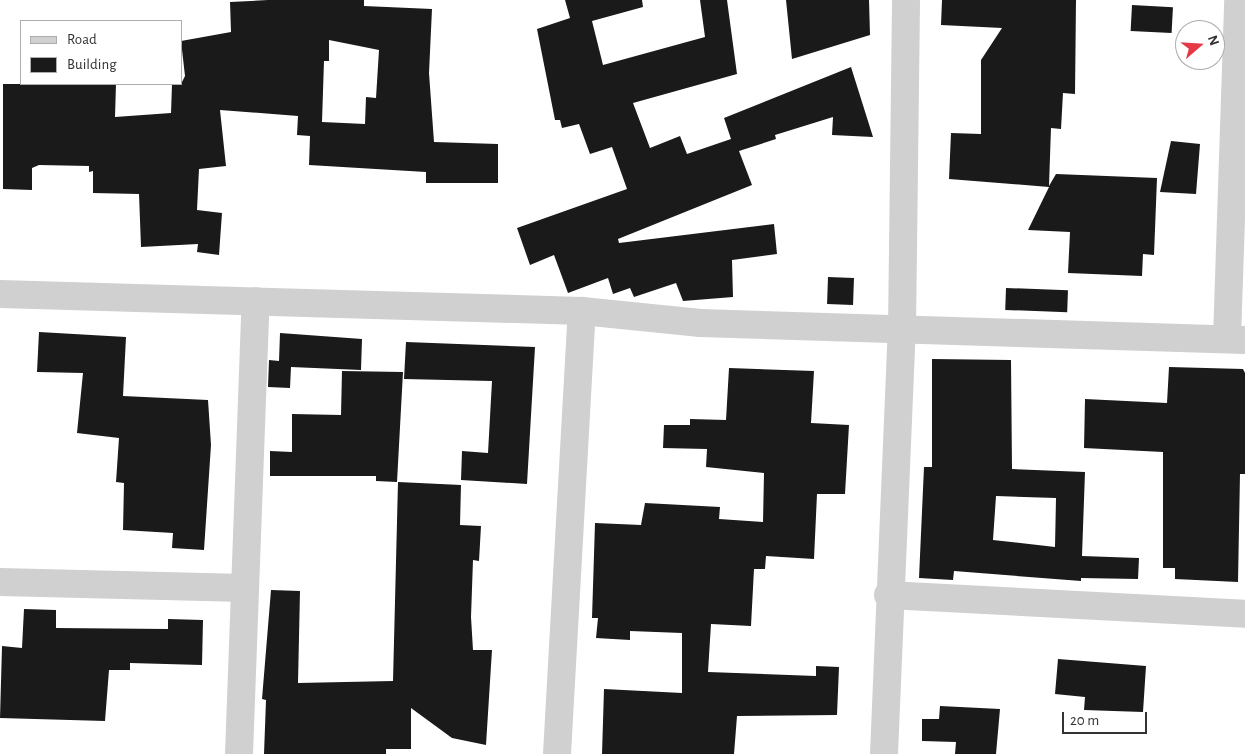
<!DOCTYPE html>
<html>
<head>
<meta charset="utf-8">
<style>
	body { margin:0 }
	#map { position:relative; width:1245px; height:754px; overflow:hidden; background:#fff; font-family:"Alegreya Sans",sans-serif }
	div>[style] { position:absolute }
	.building>* { inset:0; background:#1a1a1a; transform-origin:0 0 }
	.minor>* { height:28px; margin:-14px; padding:0 14px; transform-origin:14px; border-radius:14px; background:#d0d0d0 }
	span { translate:-50% -50%; white-space:nowrap; text-align:center; line-height:1.15; -webkit-text-stroke:5px #fff; paint-order:stroke }
	.legend { position:absolute; left:20px; top:20px; width:162px; height:65px; box-sizing:border-box; background:#fff; border:1px solid #adadad; margin:0; padding:6px 9px; list-style:none; font-size:15px; color:#333 }
	.legend li { display:flex; align-items:center; gap:10px; height:25px }
	.legend b { width:25px; border:1px solid #adadad }
	.north { position:absolute; left:1175px; top:20px; width:50px; height:50px; box-sizing:border-box; background:#fff; border:1px solid #adadad; border-radius:50%; rotate:71deg; font-size:14px; font-weight:700; line-height:20px; text-align:center; color:#333 }
	.north::after { content:''; display:block; margin:auto; width:18px; height:22px; background:#e63946; clip-path:polygon(50% 0,100% 100%,50% 72%,0 100%) }
	.scale { position:absolute; left:1062px; top:712px; width:85px; height:22px; box-sizing:border-box; border:2px solid #333; border-top:0; padding-left:6px; font-size:15px; line-height:18px; white-space:nowrap; color:#333; -webkit-text-stroke:4px #fff; paint-order:stroke }
</style>
</head>
<body>
<div id="map">
	<div class="building">
		<div style="clip-path:polygon(evenodd,268px 0,364px 0,364px 6px,432px 9px,429px 73px,434px 142px,498px 144px,498px 183px,426px 183px,426px 172px,309px 165px,310px 136px,297px 135px,298px 116px,220px 110px,226px 166px,199px 169px,197px 210px,222px 213px,219px 255px,197px 252px,198px 244px,141px 247px,139px 194px,93px 193px,93px 171px,89px 172px,89px 166px,39px 165px,32px 168px,32px 190px,3px 189px,3px 84px,116px 84px,115px 117px,171px 113px,172px 84px,181px 84px,185px 76px,181px 41px,231px 32px,230px 2px,268px 0,329px 40px,379px 50px,376px 98px,366px 97px,365px 124px,322px 122px,324px 61px,329px 61px,329px 40px)"></div>
		<div style="clip-path:polygon(565px 0,642px 0,643px 7px,592px 21px,603px 65px,705px 37px,700px 0,727px 0,737px 74px,633px 103px,650px 148px,680px 136px,687px 154px,731px 139px,724px 118px,851px 67px,873px 137px,832px 135px,833px 117px,775px 135px,776px 139px,739px 151px,752px 185px,618px 239px,619px 243px,774px 224px,777px 254px,732px 260px,733px 297px,683px 301px,676px 283px,634px 297px,630px 288px,613px 294px,608px 278px,568px 293px,554px 255px,530px 265px,517px 228px,627px 189px,612px 147px,590px 154px,579px 124px,562px 128px,560px 120px,555px 120px,537px 29px,570px 18px)"></div>
		<div style="clip-path:polygon(786px 0,869px 0,870px 35px,792px 59px)"></div>
		<div style="clip-path:polygon(942px 0,1076px 0,1075px 94px,1063px 93px,1061px 129px,1051px 128px,1049px 186px,1056px 174px,1157px 178px,1154px 255px,1143px 254px,1142px 276px,1068px 273px,1070px 232px,1028px 230px,1049px 187px,949px 179px,951px 133px,981px 134px,981px 60px,1002px 28px,941px 25px)"></div>
		<div style="left:1132px;top:5px;width:41px;height:26px;rotate:3deg"></div>
		<div style="clip-path:polygon(1171px 141px,1200px 144px,1196px 194px,1160px 192px)"></div>
		<div style="left:828px;top:277px;width:26px;height:27px;rotate:2deg"></div>
		<div style="left:1006px;top:288px;width:62px;height:22px;rotate:2deg"></div>
		<div style="clip-path:polygon(39px 332px,126px 337px,123px 396px,208px 400px,211px 445px,204px 550px,172px 548px,173px 533px,123px 530px,124px 483px,116px 482px,119px 438px,77px 433px,83px 373px,37px 372px)"></div>
		<div style="clip-path:polygon(280px 333px,362px 339px,361px 370px,291px 367px,290px 388px,268px 387px,269px 360px,279px 361px)"></div>
		<div style="clip-path:polygon(406px 342px,535px 347px,527px 484px,461px 480px,462px 451px,488px 453px,492px 381px,404px 379px)"></div>
		<div style="clip-path:polygon(evenodd,932px 359px,1011px 360px,1012px 469px,1085px 472px,1082px 556px,1139px 558px,1138px 579px,1081px 578px,1081px 581px,954px 571px,953px 580px,919px 578px,924px 467px,932px 467px,932px 359px,996px 496px,1056px 498px,1055px 547px,993px 540px,996px 496px)"></div>
		<div style="clip-path:polygon(1169px 367px,1243px 369px,1245px 373px,1245px 474px,1240px 474px,1238px 582px,1175px 579px,1175px 568px,1163px 568px,1163px 452px,1084px 448px,1085px 399px,1167px 403px)"></div>
		<div style="clip-path:polygon(729px 368px,814px 371px,811px 423px,849px 425px,845px 494px,817px 494px,814px 559px,766px 556px,765px 569px,754px 569px,751px 626px,711px 624px,708px 672px,816px 676px,816px 666px,839px 667px,837px 715px,737px 716px,734px 754px,602px 754px,604px 689px,682px 693px,682px 633px,630px 631px,630px 640px,596px 638px,598px 618px,592px 618px,595px 523px,641px 525px,645px 503px,720px 507px,719px 519px,763px 522px,764px 473px,706px 467px,707px 449px,663px 448px,664px 425px,690px 425px,690px 419px,726px 420px)"></div>
		<div style="clip-path:polygon(342px 371px,403px 372px,397px 482px,376px 481px,376px 476px,270px 476px,270px 451px,292px 452px,292px 414px,341px 415px)"></div>
		<div style="clip-path:polygon(398px 482px,461px 485px,460px 525px,481px 526px,479px 561px,473px 560px,471px 617px,473px 650px,492px 650px,486px 745px,452px 738px,411px 708px,411px 749px,386px 749px,386px 754px,264px 754px,266px 700px,262px 699px,271px 590px,300px 591px,298px 683px,393px 681px)"></div>
		<div style="clip-path:polygon(24px 609px,56px 610px,56px 628px,168px 629px,168px 619px,203px 620px,202px 665px,130px 663px,130px 670px,109px 670px,105px 721px,0 718px,2px 646px,22px 648px)"></div>
		<div style="clip-path:polygon(1058px 659px,1146px 666px,1143px 712px,1084px 710px,1085px 697px,1055px 694px)"></div>
		<div style="clip-path:polygon(940px 706px,1000px 709px,996px 754px,955px 754px,956px 742px,922px 741px,922px 719px,939px 719px)"></div>
	</div>
	<div class="minor">
		<div style="left:0;top:294px;width:582px;rotate:1.67deg"></div>
		<div style="left:582px;top:311px;width:119px;rotate:5.8deg"></div>
		<div style="left:700px;top:323px;width:545px;rotate:1.79deg"></div>
		<div style="left:1227px;top:339px;width:339px;rotate:-88.1deg"></div>
		<div style="left:0;top:582px;width:245px;rotate:1.4deg"></div>
		<div style="left:888px;top:595px;width:358px;rotate:3deg"></div>
		<div style="left:239px;top:754px;width:453px;rotate:-87.9deg"></div>
		<div style="left:557px;top:754px;width:444px;rotate:-86.8deg"></div>
		<div style="left:884px;top:754px;width:424px;rotate:-87.6deg"></div>
		<div style="left:902px;top:330px;width:330px;rotate:-89.3deg"></div>
	</div>
	<ul class="legend">
	<li><b style="height:6px;background:#d0d0d0"></b>Road</li>
	<li><b style="height:14px;background:#1a1a1a"></b>Building</li>
	</ul>
	<div class="north">N</div>
	<div class="scale">20 m</div>
</div>
</body>
</html>
